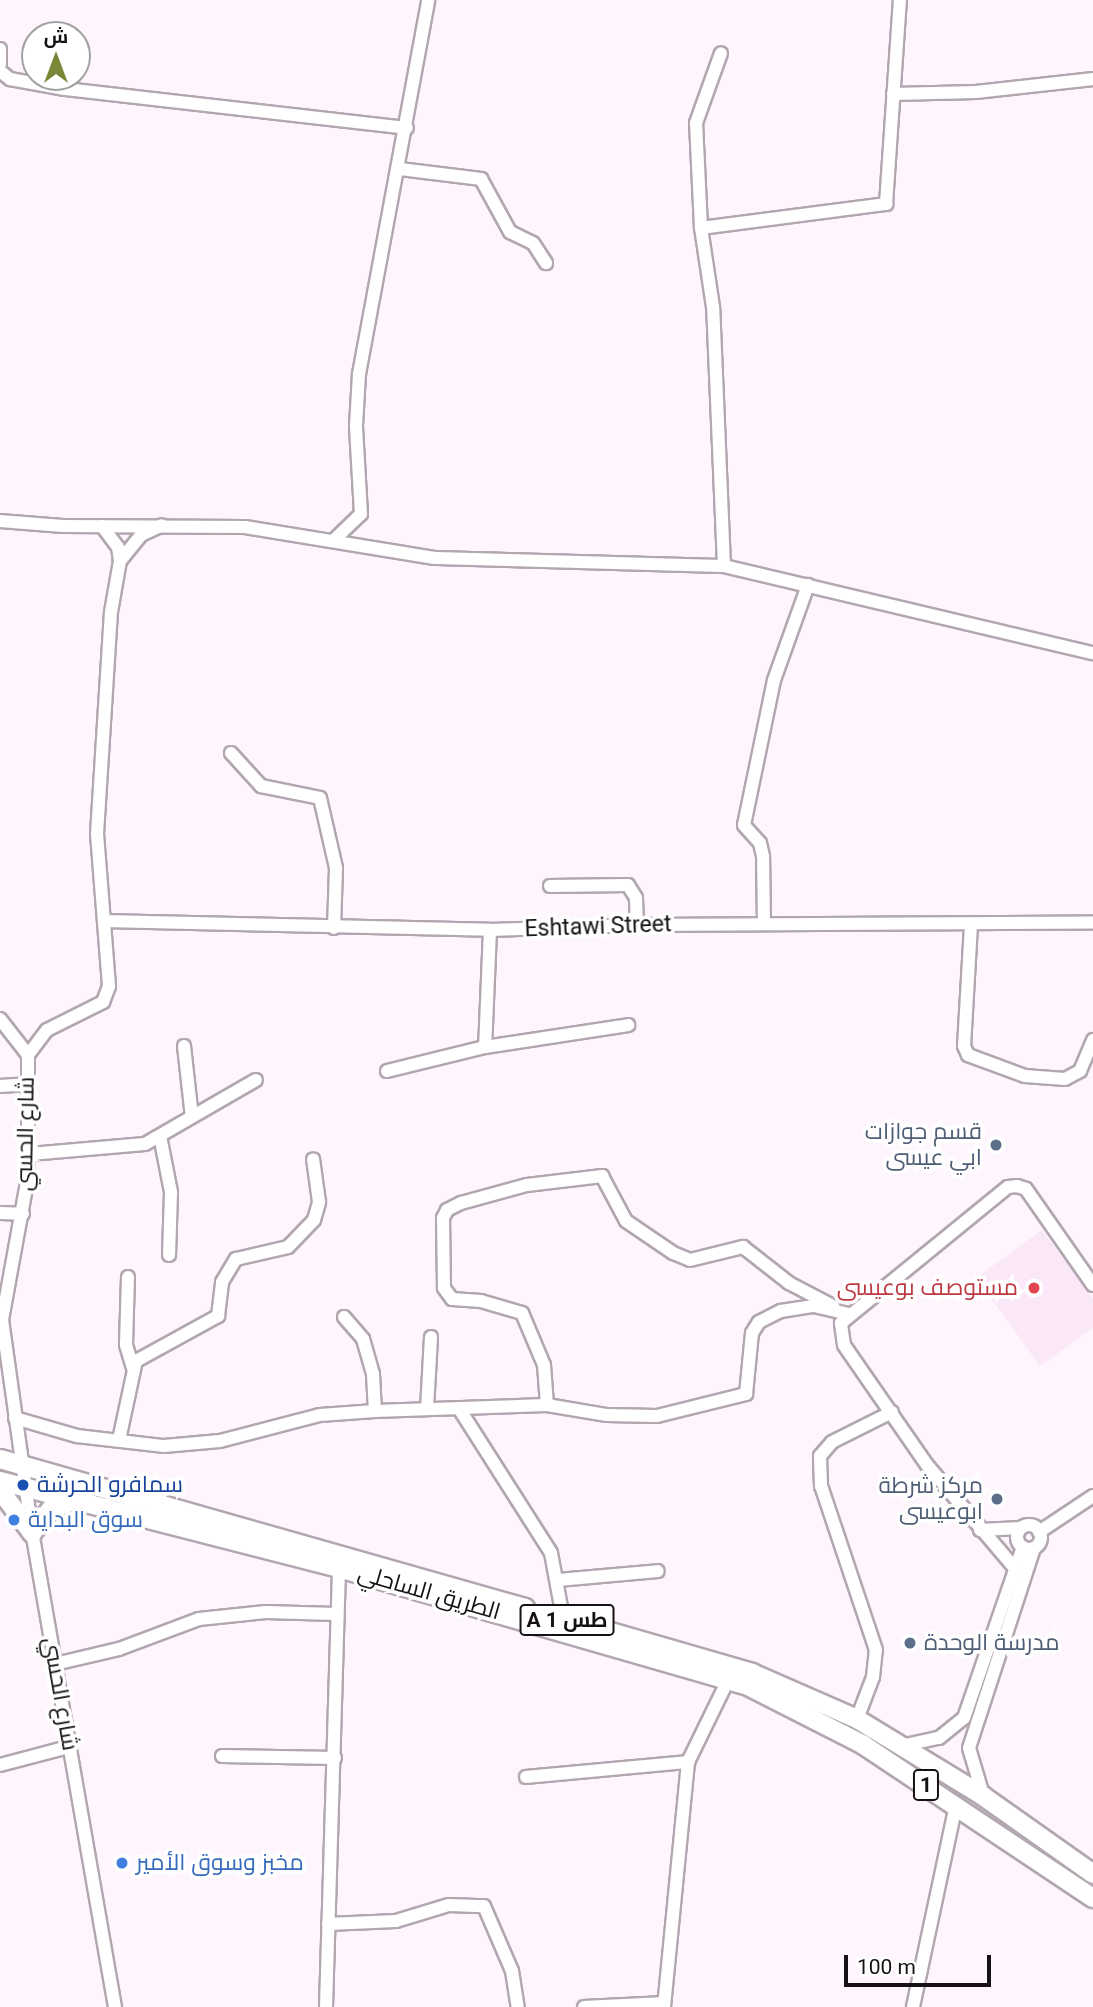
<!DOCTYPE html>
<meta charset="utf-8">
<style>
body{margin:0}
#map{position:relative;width:1093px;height:2007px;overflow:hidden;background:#fef5fd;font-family:Roboto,Cairo,sans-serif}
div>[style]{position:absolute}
.built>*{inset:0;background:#fae8f8}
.roads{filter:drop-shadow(2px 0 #b2a7b1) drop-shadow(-2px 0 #b2a7b1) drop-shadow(0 2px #b2a7b1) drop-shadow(0 -2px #b2a7b1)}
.minor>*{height:12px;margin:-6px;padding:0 6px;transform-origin:6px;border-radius:6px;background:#fff}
.minor>.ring{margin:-6px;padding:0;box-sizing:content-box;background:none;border:12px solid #fff;border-radius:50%}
.highway>*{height:18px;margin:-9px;padding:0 9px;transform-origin:9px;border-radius:9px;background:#fff}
.dots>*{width:19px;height:19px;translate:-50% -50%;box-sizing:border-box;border:4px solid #fff;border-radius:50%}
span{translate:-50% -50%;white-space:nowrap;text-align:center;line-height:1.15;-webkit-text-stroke:7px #fff;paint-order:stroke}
.shield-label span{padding:2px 5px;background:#fff;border:2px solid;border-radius:5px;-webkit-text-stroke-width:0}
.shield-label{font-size:21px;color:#151115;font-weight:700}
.street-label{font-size:23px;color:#151115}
.service-label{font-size:23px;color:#4e5e75}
.right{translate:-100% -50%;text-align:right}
.left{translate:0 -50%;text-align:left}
.health-label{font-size:23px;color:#be3a42}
.transit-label{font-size:23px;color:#164399}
.shop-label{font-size:23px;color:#366cbe}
.north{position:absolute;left:21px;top:21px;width:70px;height:70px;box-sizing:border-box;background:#fff;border:2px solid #a1a0a1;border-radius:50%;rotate:0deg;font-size:19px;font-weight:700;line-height:28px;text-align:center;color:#151115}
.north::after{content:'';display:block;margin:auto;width:24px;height:32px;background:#788837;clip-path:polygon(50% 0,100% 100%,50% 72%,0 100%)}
.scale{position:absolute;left:844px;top:1955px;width:147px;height:32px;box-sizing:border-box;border:4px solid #151115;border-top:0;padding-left:9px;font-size:21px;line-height:24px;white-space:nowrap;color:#151115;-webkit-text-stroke:5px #fff;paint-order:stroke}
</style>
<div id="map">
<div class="built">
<div style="clip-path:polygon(1042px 1230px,1093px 1299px,1093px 1328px,1040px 1366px,976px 1278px)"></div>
</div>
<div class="roads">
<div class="minor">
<div style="left:0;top:49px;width:15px;rotate:90deg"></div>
<div style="left:0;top:71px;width:13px;rotate:39deg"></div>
<div style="left:10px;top:79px;width:56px;rotate:10.3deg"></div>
<div style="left:65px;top:89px;width:344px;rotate:6.5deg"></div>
<div style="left:893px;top:94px;width:83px;rotate:-1.4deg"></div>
<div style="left:976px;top:92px;width:118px;rotate:-6.3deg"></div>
<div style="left:400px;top:169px;width:82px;rotate:7deg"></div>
<div style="left:481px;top:179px;width:60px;rotate:61.3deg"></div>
<div style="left:510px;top:232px;width:25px;rotate:26deg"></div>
<div style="left:533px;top:243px;width:24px;rotate:57deg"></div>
<div style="left:701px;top:228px;width:105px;rotate:-92.7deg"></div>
<div style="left:696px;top:123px;width:74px;rotate:-70.3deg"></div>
<div style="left:0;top:521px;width:63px;rotate:4.5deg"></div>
<div style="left:63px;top:526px;width:182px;rotate:0.3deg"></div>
<div style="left:245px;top:527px;width:192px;rotate:9.3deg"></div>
<div style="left:434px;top:558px;width:290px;rotate:1.6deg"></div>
<div style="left:724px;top:566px;width:379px;rotate:13.3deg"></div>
<div style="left:102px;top:526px;width:26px;rotate:53deg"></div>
<div style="left:118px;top:547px;width:14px;rotate:82deg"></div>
<div style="left:335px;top:539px;width:36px;rotate:-44deg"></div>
<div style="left:361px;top:514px;width:88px;rotate:-93.3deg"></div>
<div style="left:356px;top:426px;width:52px;rotate:-86.7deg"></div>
<div style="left:359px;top:374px;width:380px;rotate:-79.5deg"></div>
<div style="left:724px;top:566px;width:259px;rotate:-92.4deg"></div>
<div style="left:713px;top:307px;width:80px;rotate:-98.6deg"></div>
<div style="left:701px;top:228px;width:187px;rotate:-7.4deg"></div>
<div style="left:886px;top:204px;width:204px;rotate:-86.1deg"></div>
<div style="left:231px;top:753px;width:45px;rotate:47.7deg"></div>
<div style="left:261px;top:786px;width:60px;rotate:11.5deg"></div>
<div style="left:320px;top:798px;width:72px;rotate:77.1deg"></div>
<div style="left:336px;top:868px;width:60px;rotate:91.9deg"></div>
<div style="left:550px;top:886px;width:78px;rotate:-0.7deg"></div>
<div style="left:628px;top:885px;width:15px;rotate:58deg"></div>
<div style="left:636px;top:898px;width:27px;rotate:88deg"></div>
<div style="left:104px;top:921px;width:386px;rotate:1.3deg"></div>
<div style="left:490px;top:930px;width:147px;rotate:-1.9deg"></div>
<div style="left:637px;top:925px;width:456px;rotate:-0.3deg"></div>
<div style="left:764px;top:924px;width:68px;rotate:-90.8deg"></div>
<div style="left:763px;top:856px;width:13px;rotate:-103deg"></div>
<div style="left:760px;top:843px;width:24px;rotate:-132deg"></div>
<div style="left:744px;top:825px;width:148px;rotate:-78.3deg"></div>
<div style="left:774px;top:680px;width:101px;rotate:-70.3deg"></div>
<div style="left:971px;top:925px;width:121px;rotate:93.3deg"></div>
<div style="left:964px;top:1046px;width:10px;rotate:66deg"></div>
<div style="left:968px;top:1055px;width:61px;rotate:20.2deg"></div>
<div style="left:1025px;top:1076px;width:40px;rotate:4.3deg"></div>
<div style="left:1065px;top:1079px;width:17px;rotate:-28deg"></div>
<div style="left:1080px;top:1071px;width:34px;rotate:-67deg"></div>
<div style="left:490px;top:930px;width:117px;rotate:92.4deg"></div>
<div style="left:485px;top:1047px;width:145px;rotate:-8.7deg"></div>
<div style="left:0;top:1019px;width:46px;rotate:52.1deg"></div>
<div style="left:184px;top:1046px;width:71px;rotate:83.6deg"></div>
<div style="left:387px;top:1071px;width:101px;rotate:-13.8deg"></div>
<div style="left:0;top:1086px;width:26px;rotate:-4deg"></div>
<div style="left:160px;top:1136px;width:57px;rotate:78.9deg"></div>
<div style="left:171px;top:1192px;width:63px;rotate:91.8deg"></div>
<div style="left:30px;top:1154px;width:115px;rotate:-5deg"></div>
<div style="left:145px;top:1144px;width:128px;rotate:-30deg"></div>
<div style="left:0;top:1213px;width:23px;rotate:2deg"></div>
<div style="left:128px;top:1277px;width:68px;rotate:91.7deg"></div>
<div style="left:126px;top:1345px;width:24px;rotate:73deg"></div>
<div style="left:344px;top:1317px;width:29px;rotate:49deg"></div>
<div style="left:363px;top:1339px;width:36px;rotate:74deg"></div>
<div style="left:373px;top:1374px;width:37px;rotate:87deg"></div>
<div style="left:547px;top:1405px;width:40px;rotate:-94.3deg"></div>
<div style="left:544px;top:1365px;width:56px;rotate:-112.9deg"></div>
<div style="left:522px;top:1313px;width:43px;rotate:-163.7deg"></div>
<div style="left:481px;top:1301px;width:29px;rotate:-176deg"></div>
<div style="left:452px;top:1299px;width:14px;rotate:-126deg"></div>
<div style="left:444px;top:1288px;width:70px;rotate:-90.8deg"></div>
<div style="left:443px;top:1218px;width:9px;rotate:-63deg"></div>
<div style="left:447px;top:1210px;width:16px;rotate:-27deg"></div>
<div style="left:461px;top:1203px;width:68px;rotate:-15.3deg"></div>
<div style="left:527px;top:1185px;width:76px;rotate:-6.8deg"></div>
<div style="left:602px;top:1176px;width:51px;rotate:61.9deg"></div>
<div style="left:626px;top:1221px;width:57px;rotate:34.2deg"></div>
<div style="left:673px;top:1253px;width:18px;rotate:22deg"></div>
<div style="left:690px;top:1260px;width:55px;rotate:-13.8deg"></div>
<div style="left:743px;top:1247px;width:58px;rotate:38deg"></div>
<div style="left:789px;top:1283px;width:50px;rotate:27.6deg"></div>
<div style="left:427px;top:1409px;width:72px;rotate:-86.8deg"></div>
<div style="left:460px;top:1410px;width:169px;rotate:57.5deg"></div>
<div style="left:551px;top:1553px;width:66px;rotate:79.5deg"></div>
<div style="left:15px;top:1418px;width:65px;rotate:16.2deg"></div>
<div style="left:77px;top:1436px;width:88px;rotate:6.6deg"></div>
<div style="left:164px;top:1446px;width:56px;rotate:-5.1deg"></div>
<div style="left:220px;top:1441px;width:103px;rotate:-14.6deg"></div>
<div style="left:320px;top:1415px;width:55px;rotate:-4.2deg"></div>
<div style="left:375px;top:1411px;width:172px;rotate:-2deg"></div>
<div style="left:547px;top:1405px;width:61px;rotate:9.5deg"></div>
<div style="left:607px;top:1415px;width:50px;rotate:1.1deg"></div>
<div style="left:657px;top:1416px;width:92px;rotate:-13.9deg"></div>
<div style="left:746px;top:1394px;width:61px;rotate:-84.4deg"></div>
<div style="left:752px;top:1333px;width:13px;rotate:-58deg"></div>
<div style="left:759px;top:1322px;width:25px;rotate:-27deg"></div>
<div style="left:781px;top:1311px;width:33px;rotate:-9deg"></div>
<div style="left:814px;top:1306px;width:36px;rotate:13deg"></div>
<div style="left:119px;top:1440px;width:81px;rotate:-77.9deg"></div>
<div style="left:136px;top:1361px;width:94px;rotate:-28.8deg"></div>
<div style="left:218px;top:1316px;width:34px;rotate:-83deg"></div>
<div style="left:222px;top:1282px;width:27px;rotate:-59deg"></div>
<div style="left:236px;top:1259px;width:53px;rotate:-13deg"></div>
<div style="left:288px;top:1247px;width:37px;rotate:-46deg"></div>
<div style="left:314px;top:1220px;width:19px;rotate:-74deg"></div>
<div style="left:319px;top:1202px;width:43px;rotate:-97.9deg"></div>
<div class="ring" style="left:1017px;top:1525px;width:12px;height:12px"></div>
<div style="left:980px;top:1530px;width:41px;rotate:-2.8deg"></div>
<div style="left:1039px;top:1532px;width:65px;rotate:-33.7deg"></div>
<div style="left:1013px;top:1566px;width:133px;rotate:-130.4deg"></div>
<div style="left:927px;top:1465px;width:146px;rotate:-124.7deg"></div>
<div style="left:844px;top:1345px;width:22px;rotate:-98deg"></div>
<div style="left:841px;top:1323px;width:215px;rotate:-39.2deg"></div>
<div style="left:1008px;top:1187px;width:9px;rotate:-6deg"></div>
<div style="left:1017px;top:1186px;width:9px;rotate:18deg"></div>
<div style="left:1026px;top:1189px;width:117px;rotate:55.1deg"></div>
<div style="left:558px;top:1580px;width:100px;rotate:-5.1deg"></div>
<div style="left:55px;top:1664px;width:66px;rotate:-13.2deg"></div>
<div style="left:119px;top:1649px;width:85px;rotate:-20.6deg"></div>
<div style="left:199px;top:1619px;width:67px;rotate:-6deg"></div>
<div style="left:266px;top:1612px;width:70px;rotate:1.6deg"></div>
<div style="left:857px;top:1719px;width:45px;rotate:-69.1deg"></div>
<div style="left:873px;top:1677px;width:27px;rotate:-84deg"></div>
<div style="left:876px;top:1650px;width:173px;rotate:-108.5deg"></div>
<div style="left:821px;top:1486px;width:30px;rotate:-92deg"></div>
<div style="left:820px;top:1456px;width:18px;rotate:-49deg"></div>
<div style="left:832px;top:1442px;width:67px;rotate:-26.6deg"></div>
<div style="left:905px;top:1745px;width:35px;rotate:-12deg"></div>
<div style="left:939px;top:1738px;width:32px;rotate:-39deg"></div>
<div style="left:964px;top:1718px;width:181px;rotate:-71deg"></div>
<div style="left:222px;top:1756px;width:113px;rotate:1deg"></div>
<div style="left:0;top:1765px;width:70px;rotate:-14.8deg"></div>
<div style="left:526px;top:1777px;width:163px;rotate:-5.3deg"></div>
<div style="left:983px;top:1795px;width:49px;rotate:-106.6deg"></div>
<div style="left:969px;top:1748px;width:210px;rotate:-72deg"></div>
<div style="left:328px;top:1924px;width:68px;rotate:-2.5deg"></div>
<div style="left:396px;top:1921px;width:55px;rotate:-16.8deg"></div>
<div style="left:449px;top:1905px;width:35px;rotate:2deg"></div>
<div style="left:484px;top:1906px;width:71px;rotate:66.7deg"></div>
<div style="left:512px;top:1971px;width:36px;rotate:81deg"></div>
<div style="left:115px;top:2007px;width:481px;rotate:-99.9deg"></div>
<div style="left:32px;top:1533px;width:215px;rotate:-98deg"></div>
<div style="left:2px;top:1320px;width:145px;rotate:-79.7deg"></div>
<div style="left:28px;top:1177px;width:122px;rotate:-90deg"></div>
<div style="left:28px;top:1055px;width:31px;rotate:-53deg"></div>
<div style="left:47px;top:1030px;width:63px;rotate:-26.6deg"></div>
<div style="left:103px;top:1002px;width:17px;rotate:-69deg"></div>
<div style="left:109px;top:986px;width:152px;rotate:-94.5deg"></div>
<div style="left:97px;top:834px;width:222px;rotate:-86.4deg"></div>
<div style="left:111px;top:612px;width:52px;rotate:-80deg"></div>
<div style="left:120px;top:561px;width:33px;rotate:-51deg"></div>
<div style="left:141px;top:535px;width:23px;rotate:-25deg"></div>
<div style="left:326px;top:2007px;width:439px;rotate:-88.3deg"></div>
<div style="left:584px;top:2007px;width:80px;rotate:-2.9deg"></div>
<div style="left:664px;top:2007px;width:246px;rotate:-84.4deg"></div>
<div style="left:688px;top:1762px;width:91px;rotate:-64deg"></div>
<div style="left:913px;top:2007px;width:208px;rotate:-78deg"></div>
</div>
<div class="highway">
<div style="left:0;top:1459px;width:546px;rotate:15.84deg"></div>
<div style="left:0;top:1481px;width:350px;rotate:14.4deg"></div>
<div style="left:339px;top:1568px;width:428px;rotate:16.1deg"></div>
<div style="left:750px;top:1687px;width:126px;rotate:27deg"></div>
<div style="left:862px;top:1744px;width:278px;rotate:33.7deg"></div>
<div style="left:0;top:1490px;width:54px;rotate:53.3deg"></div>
<div style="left:32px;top:1533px;width:31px;rotate:-52deg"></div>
<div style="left:51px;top:1509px;width:21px;rotate:-19deg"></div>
<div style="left:562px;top:1618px;width:198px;rotate:16.1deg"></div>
<div style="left:752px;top:1673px;width:115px;rotate:23.7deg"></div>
<div style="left:857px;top:1719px;width:148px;rotate:31.4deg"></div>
<div style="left:983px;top:1796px;width:135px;rotate:35.3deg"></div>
</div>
</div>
<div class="dots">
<div style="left:996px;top:1145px;background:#5c6f8a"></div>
<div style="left:1034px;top:1288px;background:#e0444e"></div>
<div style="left:23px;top:1485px;background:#1a4fb4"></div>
<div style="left:997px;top:1499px;background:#5c6f8a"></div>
<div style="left:14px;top:1520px;background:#3f7fe0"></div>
<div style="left:910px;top:1643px;background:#5c6f8a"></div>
<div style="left:122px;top:1863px;background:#3f7fe0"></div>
</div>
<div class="shield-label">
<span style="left:567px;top:1620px">A 1 طس</span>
<span style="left:926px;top:1785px">1</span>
</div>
<div class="street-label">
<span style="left:598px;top:927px;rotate:-2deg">Eshtawi Street</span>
<span style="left:26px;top:1134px;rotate:-89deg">شارع الحسي</span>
<span style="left:429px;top:1593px;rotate:16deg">الطريق الساحلي</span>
<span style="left:60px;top:1694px;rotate:80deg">شارع الحسي</span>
</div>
<div class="service-label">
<span class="right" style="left:982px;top:1145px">قسم جوازات<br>ابي عيسى</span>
<span class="right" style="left:983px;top:1499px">مركز شرطة<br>ابوعيسى</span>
<span class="left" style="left:924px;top:1643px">مدرسة الوحدة</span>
</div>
<div class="health-label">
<span class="right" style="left:1018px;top:1288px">مستوصف بوعيسى</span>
</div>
<div class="transit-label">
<span class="left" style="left:37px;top:1485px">سمافرو الحرشة</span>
</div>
<div class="shop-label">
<span class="left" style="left:28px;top:1520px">سوق البداية</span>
<span class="left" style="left:136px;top:1863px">مخبز وسوق الأمير</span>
</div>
<div class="north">ش</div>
<div class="scale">100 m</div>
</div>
